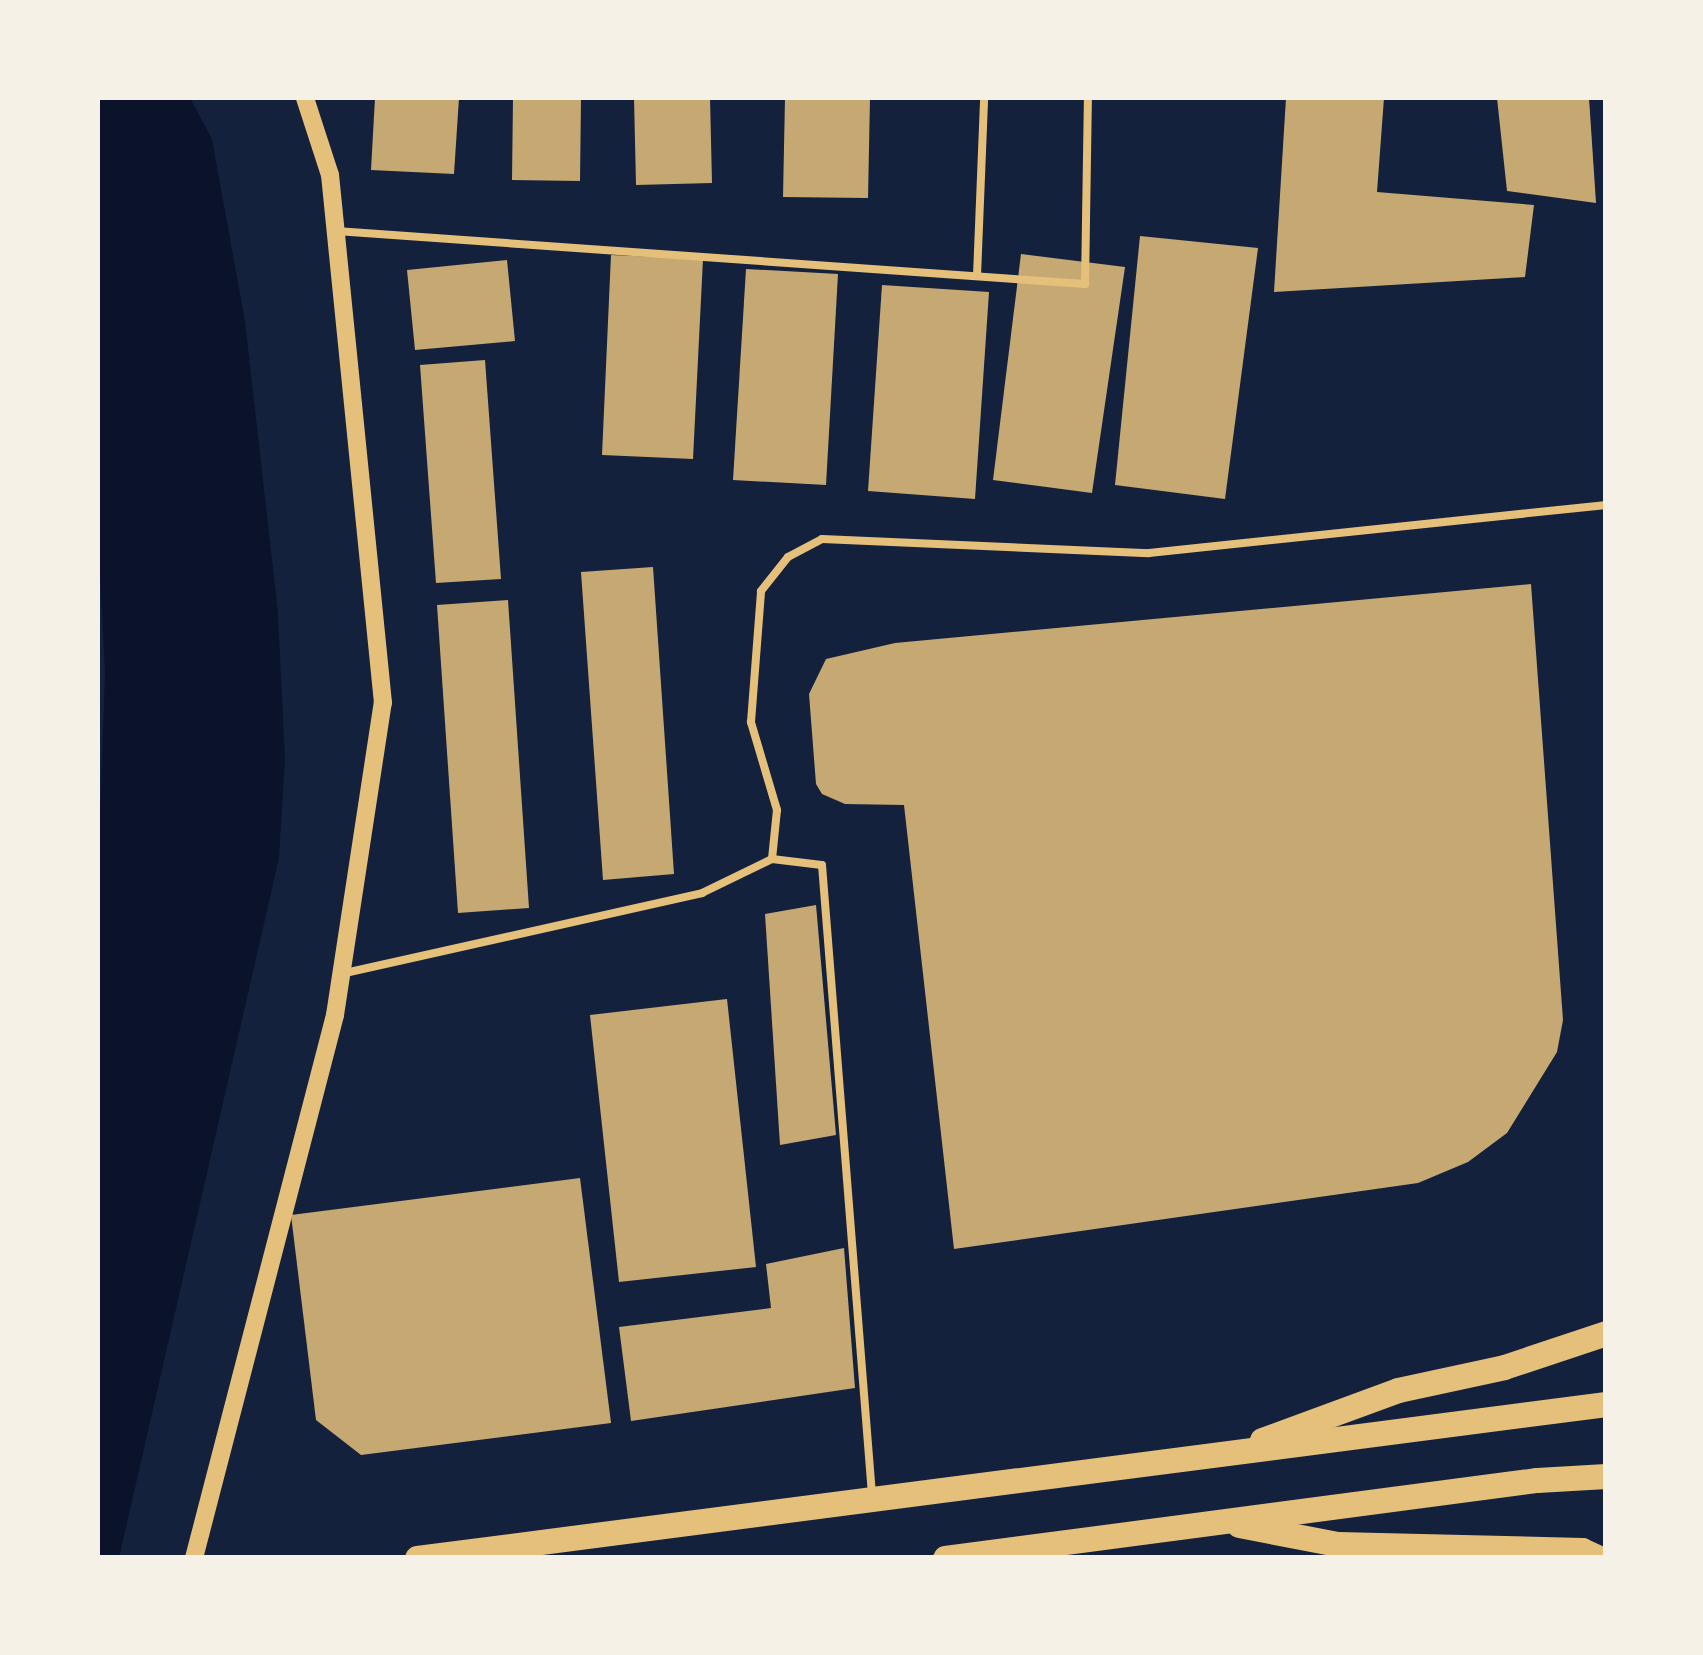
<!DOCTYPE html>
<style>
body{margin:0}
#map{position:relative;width:1703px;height:1655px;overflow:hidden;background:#14213d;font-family:Helvetica,sans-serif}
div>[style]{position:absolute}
.water>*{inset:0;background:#0b132b}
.building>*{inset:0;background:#c6a872}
.service>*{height:8px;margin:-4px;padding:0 4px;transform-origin:4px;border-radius:4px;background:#e5c07b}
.tertiary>*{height:18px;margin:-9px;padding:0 9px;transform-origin:9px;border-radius:9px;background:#e5c07b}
.primary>*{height:25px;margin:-12.5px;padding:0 12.5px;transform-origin:12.5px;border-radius:12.5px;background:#e5c07b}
span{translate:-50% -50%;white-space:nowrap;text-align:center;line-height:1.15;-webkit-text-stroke:10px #f6f1e7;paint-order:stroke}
.frame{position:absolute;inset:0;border:100px solid #f6f1e7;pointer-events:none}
</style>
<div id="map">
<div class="water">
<div style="clip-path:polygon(98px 98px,190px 98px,212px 139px,245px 321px,278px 612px,285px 760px,279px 858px,119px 1558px,98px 1557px,98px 867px,105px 672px,98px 537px)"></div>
</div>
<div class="building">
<div style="clip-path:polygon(375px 98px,459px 98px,454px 174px,371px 170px)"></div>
<div style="clip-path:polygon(513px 98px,581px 98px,580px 181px,512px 180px)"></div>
<div style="clip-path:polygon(634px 98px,710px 98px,712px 183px,636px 185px)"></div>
<div style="clip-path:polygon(785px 98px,870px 98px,868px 198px,783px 197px)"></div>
<div style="clip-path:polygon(1286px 98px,1384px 98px,1377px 192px,1534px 205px,1525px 277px,1274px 292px)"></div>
<div style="clip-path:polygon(1497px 98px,1589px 98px,1596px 203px,1507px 191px)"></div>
<div style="clip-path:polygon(1140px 236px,1258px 248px,1225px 499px,1115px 485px)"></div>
<div style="clip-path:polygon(1021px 254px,1125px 267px,1092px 493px,993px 480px)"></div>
<div style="clip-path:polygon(611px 255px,703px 259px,693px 459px,602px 455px)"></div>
<div style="clip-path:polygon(507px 260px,515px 341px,415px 350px,407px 270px)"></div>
<div style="clip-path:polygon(746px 269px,838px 274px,826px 485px,733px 480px)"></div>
<div style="clip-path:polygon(882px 285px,989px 292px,975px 499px,868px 491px)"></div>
<div style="clip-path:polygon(485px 360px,501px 579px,436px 583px,420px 365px)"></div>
<div style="clip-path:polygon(653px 567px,674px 874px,603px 880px,581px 572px)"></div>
<div style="clip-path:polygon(1531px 584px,1563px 1020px,1557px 1052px,1507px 1133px,1468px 1162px,1418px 1183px,954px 1249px,904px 805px,845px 804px,822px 794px,816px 784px,809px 694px,826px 659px,895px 643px)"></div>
<div style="clip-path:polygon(508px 600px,529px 908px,458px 913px,437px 605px)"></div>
<div style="clip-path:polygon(816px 905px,836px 1135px,780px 1145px,765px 914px)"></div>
<div style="clip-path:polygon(727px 999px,756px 1267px,619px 1282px,590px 1015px)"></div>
<div style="clip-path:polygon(580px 1178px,611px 1423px,361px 1455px,316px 1420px,291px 1215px)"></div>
<div style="clip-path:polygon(844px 1248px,855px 1388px,631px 1421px,619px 1327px,771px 1308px,766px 1264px)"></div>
</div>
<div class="service">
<div style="left:336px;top:231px;width:751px;rotate:4.05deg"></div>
<div style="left:1085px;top:284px;width:186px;rotate:-89.1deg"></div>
<div style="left:977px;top:276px;width:178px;rotate:-87.7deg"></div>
<div style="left:772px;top:859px;width:50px;rotate:6.8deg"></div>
<div style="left:822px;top:865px;width:631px;rotate:85.46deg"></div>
<div style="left:345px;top:973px;width:366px;rotate:-12.6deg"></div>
<div style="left:702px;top:893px;width:78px;rotate:-25.9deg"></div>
<div style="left:772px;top:859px;width:49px;rotate:-84.2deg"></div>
<div style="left:777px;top:810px;width:92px;rotate:-106.5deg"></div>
<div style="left:751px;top:722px;width:131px;rotate:-85.6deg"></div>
<div style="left:761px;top:591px;width:43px;rotate:-51.5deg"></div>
<div style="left:788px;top:557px;width:38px;rotate:-28deg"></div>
<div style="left:822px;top:539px;width:327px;rotate:2.5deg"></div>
<div style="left:1149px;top:553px;width:460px;rotate:-6deg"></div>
</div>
<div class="tertiary">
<div style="left:194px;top:1558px;width:561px;rotate:-75.44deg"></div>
<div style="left:335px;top:1015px;width:316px;rotate:-81.3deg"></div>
<div style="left:383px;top:703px;width:531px;rotate:-95.73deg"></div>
<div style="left:330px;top:175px;width:81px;rotate:-108deg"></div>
</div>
<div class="primary">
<div style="left:1262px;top:1440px;width:145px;rotate:-20.2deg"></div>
<div style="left:1398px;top:1390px;width:108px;rotate:-12.2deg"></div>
<div style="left:1504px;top:1367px;width:108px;rotate:-18.4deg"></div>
<div style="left:1239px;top:1525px;width:100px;rotate:11deg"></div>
<div style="left:1337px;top:1544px;width:245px;rotate:1.4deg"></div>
<div style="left:1582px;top:1550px;width:19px;rotate:25deg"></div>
<div style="left:417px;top:1558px;width:1199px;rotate:-7.38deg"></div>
<div style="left:945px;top:1558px;width:597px;rotate:-7.51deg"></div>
<div style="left:1537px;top:1480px;width:69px;rotate:-3.3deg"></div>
</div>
<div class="frame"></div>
</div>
